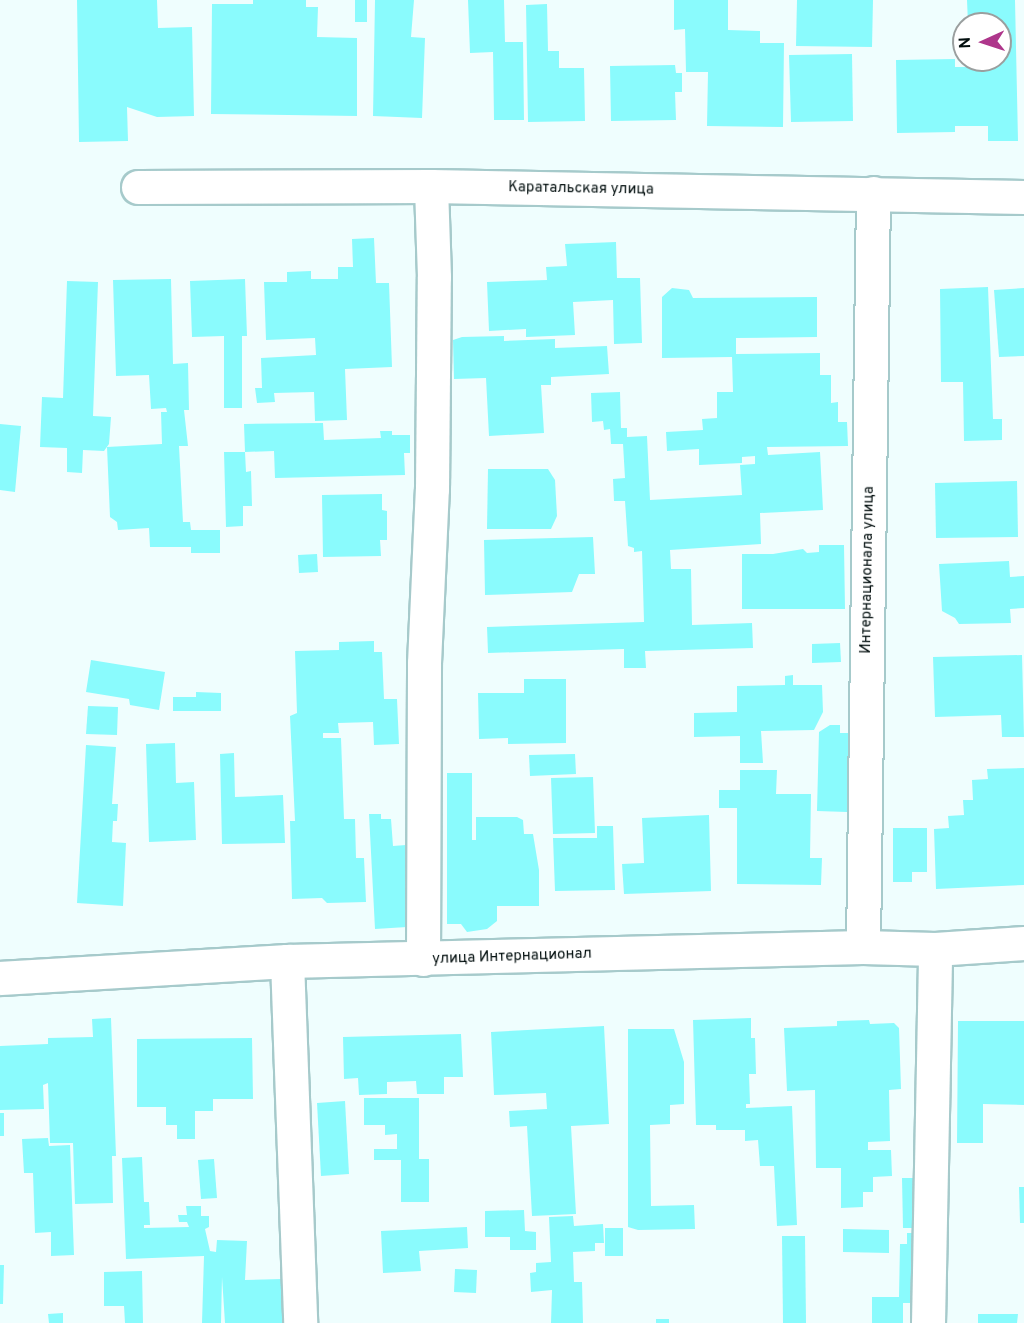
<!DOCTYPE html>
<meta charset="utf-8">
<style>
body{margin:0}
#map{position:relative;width:1024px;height:1323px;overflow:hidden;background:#effefe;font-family:Overpass,sans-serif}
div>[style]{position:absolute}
.building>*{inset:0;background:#8afbfd}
.roads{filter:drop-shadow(2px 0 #a6cacb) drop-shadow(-2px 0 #a6cacb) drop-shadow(0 2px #a6cacb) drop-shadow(0 -2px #a6cacb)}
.street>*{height:33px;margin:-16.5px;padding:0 16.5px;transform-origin:16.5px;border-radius:16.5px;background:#fff}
span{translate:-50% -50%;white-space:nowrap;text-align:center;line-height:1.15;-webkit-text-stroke:5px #fff;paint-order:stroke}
.street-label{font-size:15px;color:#030f0f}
.north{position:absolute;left:952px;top:12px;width:60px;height:60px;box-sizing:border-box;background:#fff;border:2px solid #9a9f9f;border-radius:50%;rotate:267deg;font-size:16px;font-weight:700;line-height:24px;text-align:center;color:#030f0f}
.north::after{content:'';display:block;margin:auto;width:21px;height:27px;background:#ae368b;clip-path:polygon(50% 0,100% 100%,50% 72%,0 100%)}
</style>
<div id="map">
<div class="building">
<div style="clip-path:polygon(77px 0,157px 0,158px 28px,192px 27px,194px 116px,157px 117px,127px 107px,128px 141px,79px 142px)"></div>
<div style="clip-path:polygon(253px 0,306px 0,306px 7px,318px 7px,317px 37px,357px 38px,357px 116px,211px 114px,212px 4px,253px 4px)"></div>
<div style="clip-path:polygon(355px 0,367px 0,367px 22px,355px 22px)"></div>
<div style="clip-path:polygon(375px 0,414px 0,411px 37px,425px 38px,422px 118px,373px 116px)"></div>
<div style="clip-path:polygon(468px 0,504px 0,505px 42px,523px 42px,524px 120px,494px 120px,493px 52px,470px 53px)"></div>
<div style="clip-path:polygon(674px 0,728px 0,728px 30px,760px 31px,760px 43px,784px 43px,783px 127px,707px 126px,708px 72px,686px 72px,685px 29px,674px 30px)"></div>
<div style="clip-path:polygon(797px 0,873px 0,872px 47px,796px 46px)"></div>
<div style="clip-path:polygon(967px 0,1015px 0,1018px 141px,988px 141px,988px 126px,955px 126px,955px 132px,897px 133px,896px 60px,955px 59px,955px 67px,969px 67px,968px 60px,1000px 60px,1000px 24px,968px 24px)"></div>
<div style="clip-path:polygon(547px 4px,548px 51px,559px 51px,559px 68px,584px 68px,585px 121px,528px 122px,526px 5px)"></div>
<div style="clip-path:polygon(852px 54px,853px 121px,791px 122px,789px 55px)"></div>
<div style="clip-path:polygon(675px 65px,676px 73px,682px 73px,682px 92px,675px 92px,676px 120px,611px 121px,610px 66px)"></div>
<div style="clip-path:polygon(374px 238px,376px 283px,389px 283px,392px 367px,345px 369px,347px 420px,315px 421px,314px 392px,274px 393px,275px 402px,257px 403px,255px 388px,262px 388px,261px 358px,316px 355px,315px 338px,266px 340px,264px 282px,287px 282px,287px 272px,311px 271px,311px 279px,338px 279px,338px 267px,353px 267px,352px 239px)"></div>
<div style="clip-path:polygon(616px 242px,617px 278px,640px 278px,642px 343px,614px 344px,613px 300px,573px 302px,575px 335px,526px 337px,526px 329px,489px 331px,487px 282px,547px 280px,546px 267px,567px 266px,565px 244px)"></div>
<div style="clip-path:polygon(171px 279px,173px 364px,188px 363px,189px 410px,184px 410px,188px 446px,179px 446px,183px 522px,190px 522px,191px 530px,220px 530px,220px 553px,191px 553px,191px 547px,150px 547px,149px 528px,118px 530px,117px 522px,110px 517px,107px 447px,162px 444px,161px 412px,167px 412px,166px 408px,151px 409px,149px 375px,116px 376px,113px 280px)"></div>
<div style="clip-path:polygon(245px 279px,247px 336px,242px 336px,242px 408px,224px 408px,224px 336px,192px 337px,190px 281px)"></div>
<div style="clip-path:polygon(67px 281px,98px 282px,93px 416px,111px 417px,109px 444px,104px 451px,83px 450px,82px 473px,67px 472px,67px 448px,40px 447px,42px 397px,63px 398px)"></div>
<div style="clip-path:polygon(988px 287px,993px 419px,1002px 419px,1002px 440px,964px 441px,963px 382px,941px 382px,940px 289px)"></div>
<div style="clip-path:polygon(672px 288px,689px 290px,693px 298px,817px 297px,817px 337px,736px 338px,736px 354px,820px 353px,820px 375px,831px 375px,831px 403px,838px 402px,838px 422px,847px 422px,848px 446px,767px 447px,768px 455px,820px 452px,823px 510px,760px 513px,761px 544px,670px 550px,671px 569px,691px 569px,692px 625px,752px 623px,753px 648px,645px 651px,646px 668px,624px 668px,624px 649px,488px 653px,487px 627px,644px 622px,642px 551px,634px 552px,634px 548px,628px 546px,625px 501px,614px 501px,613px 479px,625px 478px,623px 444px,611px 444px,610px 429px,604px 430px,603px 421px,592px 422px,591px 393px,620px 392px,621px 428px,627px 428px,627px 437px,647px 436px,650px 500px,742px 495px,740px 465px,755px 464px,755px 456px,742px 457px,742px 463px,699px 465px,699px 449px,667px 451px,666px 432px,703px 430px,702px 419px,717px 418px,717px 392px,733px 392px,732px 357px,662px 358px,662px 297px)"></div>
<div style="clip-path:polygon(1024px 288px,1024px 356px,999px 357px,994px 290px)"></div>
<div style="clip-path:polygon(504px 336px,504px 341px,555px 339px,555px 348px,607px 346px,609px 374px,551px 377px,551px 385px,541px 385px,544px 433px,489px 436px,486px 378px,454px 379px,453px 340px,462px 337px)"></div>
<div style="clip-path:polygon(323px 423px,324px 440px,381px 438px,380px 431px,392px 431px,392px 435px,410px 435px,410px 453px,404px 453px,405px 475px,275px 478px,274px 451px,245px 452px,244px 424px)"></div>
<div style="clip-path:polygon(0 424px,21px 426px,15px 492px,0 490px)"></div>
<div style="clip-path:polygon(224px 452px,245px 452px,246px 472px,251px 471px,252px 506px,243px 506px,243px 526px,226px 527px)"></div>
<div style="clip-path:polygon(488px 469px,548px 469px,555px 480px,557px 516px,551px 529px,487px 529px)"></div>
<div style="clip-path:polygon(1017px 481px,1018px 537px,936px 538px,935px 483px)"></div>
<div style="clip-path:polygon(382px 494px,382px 510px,387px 511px,387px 540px,380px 540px,381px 556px,323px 557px,322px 495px)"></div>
<div style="clip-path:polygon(593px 537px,595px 574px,579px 574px,572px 592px,485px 595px,484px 540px)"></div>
<div style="clip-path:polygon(819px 545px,844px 545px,845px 609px,742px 609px,742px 554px,773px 554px,803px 549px,807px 553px,819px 552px)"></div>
<div style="clip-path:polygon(317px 554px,318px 572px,299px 573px,298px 555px)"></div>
<div style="clip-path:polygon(1009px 561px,1010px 577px,1024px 576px,1024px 608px,1010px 609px,1011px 623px,959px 624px,955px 618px,942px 611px,939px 564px)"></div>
<div style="clip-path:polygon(374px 641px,374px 652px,382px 652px,384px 699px,397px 699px,399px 744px,374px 745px,373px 722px,338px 723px,339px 733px,323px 733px,323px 738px,341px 738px,344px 819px,355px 819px,356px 858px,364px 858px,366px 902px,327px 903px,322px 898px,292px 899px,290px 821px,295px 821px,290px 716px,297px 713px,295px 651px,339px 650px,339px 642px)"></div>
<div style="clip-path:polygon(840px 643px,841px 662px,812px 663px,812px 644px)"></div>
<div style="clip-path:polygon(1022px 655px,1024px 737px,1002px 737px,1001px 715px,935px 717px,933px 657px)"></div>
<div style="clip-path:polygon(91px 660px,165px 672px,159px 710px,130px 705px,129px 699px,86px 692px)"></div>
<div style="clip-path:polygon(793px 675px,793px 685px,822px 685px,823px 712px,814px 730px,761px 731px,763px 763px,740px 763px,740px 736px,694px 737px,694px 713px,737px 712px,737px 686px,785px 685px,785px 676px)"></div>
<div style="clip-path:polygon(524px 679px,566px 679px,566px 743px,508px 744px,508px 738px,479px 739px,478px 693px,524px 693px)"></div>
<div style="clip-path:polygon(196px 692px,221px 693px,221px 711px,173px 711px,173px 697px,196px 697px)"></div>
<div style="clip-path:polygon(88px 706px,118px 707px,117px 735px,86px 734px)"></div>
<div style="clip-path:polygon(830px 725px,840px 725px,840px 733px,849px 733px,847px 812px,817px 811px,819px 732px)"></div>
<div style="clip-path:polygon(175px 743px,176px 783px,194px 782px,196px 840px,149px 842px,146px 744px)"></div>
<div style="clip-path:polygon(86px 745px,116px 747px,112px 804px,118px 804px,117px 821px,113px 821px,112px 842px,126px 843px,123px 906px,77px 903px)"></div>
<div style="clip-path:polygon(234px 753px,235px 797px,283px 795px,285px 843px,222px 844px,220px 754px)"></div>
<div style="clip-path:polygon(575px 754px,576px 774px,530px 776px,529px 755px)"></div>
<div style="clip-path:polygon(1024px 768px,1024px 885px,936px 889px,934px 829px,949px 828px,948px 816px,964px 815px,963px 800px,973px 800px,972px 780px,988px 779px,987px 769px)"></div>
<div style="clip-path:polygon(740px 770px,777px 770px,776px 794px,811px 794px,810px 858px,822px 858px,821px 885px,737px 884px,737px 808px,719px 808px,719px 790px,740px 790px)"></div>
<div style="clip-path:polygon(447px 773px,472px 773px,472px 840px,476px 840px,476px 817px,517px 817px,523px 820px,524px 834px,533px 834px,539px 870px,539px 906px,497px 906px,497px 921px,487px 929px,467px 932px,461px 924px,447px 924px)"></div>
<div style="clip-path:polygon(593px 777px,595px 833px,553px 834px,551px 778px)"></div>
<div style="clip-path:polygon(369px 814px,381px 814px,381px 819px,391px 819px,393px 846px,406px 845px,407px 927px,375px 929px)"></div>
<div style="clip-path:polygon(709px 815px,711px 891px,624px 894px,622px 864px,644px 863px,642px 818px)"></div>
<div style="clip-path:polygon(597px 826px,613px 826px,615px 890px,555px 891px,553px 838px,597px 838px)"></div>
<div style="clip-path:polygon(893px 828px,927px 828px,927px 872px,912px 872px,912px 882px,893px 882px)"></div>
<div style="clip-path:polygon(111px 1018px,116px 1156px,112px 1156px,113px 1203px,75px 1204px,73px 1143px,50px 1143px,48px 1083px,43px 1085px,44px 1109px,0 1110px,0 1046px,48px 1044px,48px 1038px,93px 1037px,92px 1019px)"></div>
<div style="clip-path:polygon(751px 1018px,751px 1038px,755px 1038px,756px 1074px,749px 1074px,750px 1104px,746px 1104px,746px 1108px,792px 1106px,797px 1225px,777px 1226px,774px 1166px,760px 1166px,758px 1140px,745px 1141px,745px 1130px,716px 1130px,716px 1125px,696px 1125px,693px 1020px)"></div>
<div style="clip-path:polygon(869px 1020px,870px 1024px,894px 1023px,899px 1028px,901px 1089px,889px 1090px,890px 1141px,868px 1142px,868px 1150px,891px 1150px,892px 1176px,873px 1177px,873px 1192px,863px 1192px,863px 1207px,841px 1208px,841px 1168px,816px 1168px,815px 1090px,787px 1091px,784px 1028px,837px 1026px,837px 1021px)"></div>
<div style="clip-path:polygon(958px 1021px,1024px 1021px,1024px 1105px,983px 1104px,983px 1143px,957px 1143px)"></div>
<div style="clip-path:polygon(604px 1026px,609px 1124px,571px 1126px,576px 1214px,532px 1216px,527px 1126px,510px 1127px,509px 1111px,547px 1109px,546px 1093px,494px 1095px,491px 1032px)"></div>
<div style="clip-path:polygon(628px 1029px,674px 1029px,684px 1062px,684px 1104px,670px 1105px,670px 1124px,650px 1125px,651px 1206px,694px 1205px,695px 1229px,638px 1230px,628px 1227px)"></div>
<div style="clip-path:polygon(461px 1034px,463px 1077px,444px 1077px,444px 1094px,417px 1094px,416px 1081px,387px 1082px,387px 1094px,359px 1095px,358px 1078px,344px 1079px,343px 1037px)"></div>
<div style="clip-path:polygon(252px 1038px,253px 1099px,213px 1099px,213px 1111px,195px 1111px,195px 1139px,177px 1139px,177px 1125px,166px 1125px,166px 1107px,137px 1107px,137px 1039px)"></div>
<div style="clip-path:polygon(364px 1098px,419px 1098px,419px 1159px,429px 1159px,429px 1202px,401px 1202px,401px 1160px,374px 1160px,374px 1149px,397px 1149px,397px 1134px,385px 1135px,385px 1125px,364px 1125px)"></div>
<div style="clip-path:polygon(345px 1101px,349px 1174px,321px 1176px,317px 1103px)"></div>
<div style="clip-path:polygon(0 1113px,4px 1113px,4px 1136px,0 1136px)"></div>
<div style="clip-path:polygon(48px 1138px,49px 1146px,70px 1145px,74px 1255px,51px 1256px,51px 1232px,35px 1233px,33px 1173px,24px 1173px,22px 1139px)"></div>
<div style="clip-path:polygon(142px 1157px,144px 1202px,149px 1202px,150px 1225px,144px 1225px,144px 1228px,189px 1227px,187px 1222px,179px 1222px,178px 1215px,187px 1215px,186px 1206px,201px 1206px,201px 1216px,209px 1216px,209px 1227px,205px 1229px,210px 1251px,216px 1252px,217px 1240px,247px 1241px,245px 1280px,282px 1279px,283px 1323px,225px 1323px,222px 1277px,221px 1323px,202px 1323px,204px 1256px,126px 1259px,122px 1158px)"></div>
<div style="clip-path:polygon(214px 1159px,217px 1198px,201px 1199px,198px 1160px)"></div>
<div style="clip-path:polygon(902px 1178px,919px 1178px,920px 1228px,903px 1228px)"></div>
<div style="clip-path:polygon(1019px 1187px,1024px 1187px,1024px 1223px,1020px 1223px)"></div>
<div style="clip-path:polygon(524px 1210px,525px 1231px,536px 1232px,536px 1250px,510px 1250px,510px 1237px,485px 1237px,485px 1211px)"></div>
<div style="clip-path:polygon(573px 1216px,574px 1226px,603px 1224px,604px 1243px,595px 1243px,595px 1251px,573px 1252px,574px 1282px,582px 1282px,583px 1323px,551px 1323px,552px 1290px,531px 1292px,530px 1273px,536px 1272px,536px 1263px,551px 1262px,549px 1217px)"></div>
<div style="clip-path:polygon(467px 1227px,468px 1248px,419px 1251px,421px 1271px,383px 1273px,381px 1231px)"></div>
<div style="clip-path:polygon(605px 1228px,623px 1228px,623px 1256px,605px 1256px)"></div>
<div style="clip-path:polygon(843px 1229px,889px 1230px,889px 1253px,843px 1252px)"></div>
<div style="clip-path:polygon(907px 1233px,920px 1233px,918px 1303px,903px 1303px,903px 1323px,872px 1323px,872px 1297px,899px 1297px,900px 1244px,907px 1244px)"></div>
<div style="clip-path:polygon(782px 1236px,805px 1236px,806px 1323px,783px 1323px)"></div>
<div style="clip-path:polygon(0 1265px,4px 1265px,3px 1304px,0 1304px)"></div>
<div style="clip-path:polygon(455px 1269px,477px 1270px,476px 1293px,454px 1292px)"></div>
<div style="clip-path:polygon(142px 1271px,143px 1323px,125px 1323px,124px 1306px,104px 1306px,104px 1272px)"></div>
<div style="clip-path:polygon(63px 1313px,63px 1323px,49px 1323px,48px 1314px)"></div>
<div style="clip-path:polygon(978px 1314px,1018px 1314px,1017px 1323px,978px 1323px)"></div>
<div style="clip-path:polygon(656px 1319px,669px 1319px,669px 1323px,656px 1323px)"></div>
</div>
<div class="roads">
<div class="street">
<div style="left:138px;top:187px;width:293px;rotate:-0.2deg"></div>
<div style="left:431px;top:186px;width:593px;rotate:1.06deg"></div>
<div style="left:863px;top:947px;width:754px;rotate:-89.24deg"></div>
<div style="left:423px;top:959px;width:296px;rotate:-89.8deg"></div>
<div style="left:424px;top:663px;width:174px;rotate:-87.4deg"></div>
<div style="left:432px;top:489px;width:212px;rotate:-89.5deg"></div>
<div style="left:434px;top:277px;width:91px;rotate:-91.9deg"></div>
<div style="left:287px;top:961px;width:362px;rotate:87.9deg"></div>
<div style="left:0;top:978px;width:288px;rotate:-3.4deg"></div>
<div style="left:287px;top:961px;width:576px;rotate:-1.39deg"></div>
<div style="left:863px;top:947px;width:72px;rotate:1.6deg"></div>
<div style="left:935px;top:949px;width:89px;rotate:-3.9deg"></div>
<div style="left:928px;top:1323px;width:374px;rotate:-88.9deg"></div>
</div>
</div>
<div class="street-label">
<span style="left:581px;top:189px;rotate:1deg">Каратальская улица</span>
<span style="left:868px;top:570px;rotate:-89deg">Интернационала улица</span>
<span style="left:512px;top:957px;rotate:-2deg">улица Интернационал</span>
</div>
<div class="north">N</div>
</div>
